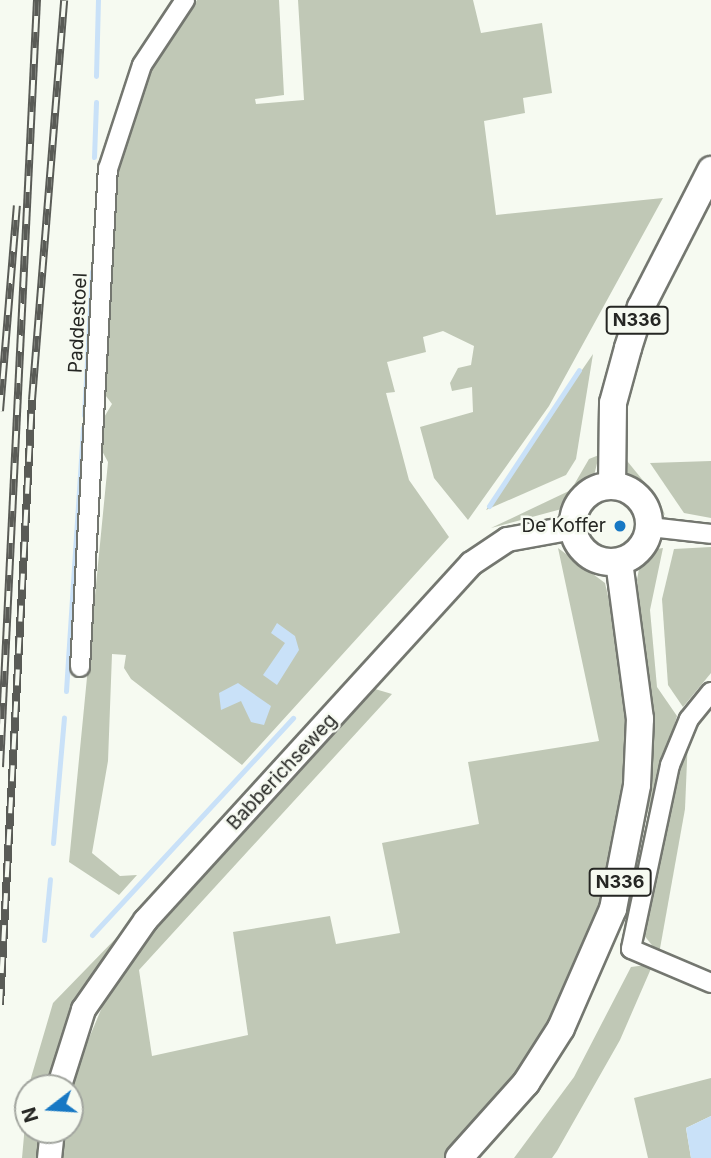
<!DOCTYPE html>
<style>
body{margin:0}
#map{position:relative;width:711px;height:1158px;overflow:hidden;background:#f6faf1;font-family:Inter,sans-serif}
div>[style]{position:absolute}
.green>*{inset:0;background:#c0c8b6}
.water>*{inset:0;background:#c9e1f8}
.stream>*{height:5px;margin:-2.5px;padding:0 2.5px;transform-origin:2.5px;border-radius:2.5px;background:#c9e1f8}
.roads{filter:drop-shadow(2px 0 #747770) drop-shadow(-2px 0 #747770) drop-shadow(0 2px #747770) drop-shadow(0 -2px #747770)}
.street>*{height:18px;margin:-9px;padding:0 9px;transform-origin:9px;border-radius:9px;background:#fff}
.secondary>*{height:23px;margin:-11.5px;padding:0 11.5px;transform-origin:11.5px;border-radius:11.5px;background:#fff}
.primary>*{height:26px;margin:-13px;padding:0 13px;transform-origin:13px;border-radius:13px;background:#fff}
.primary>.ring{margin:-13px;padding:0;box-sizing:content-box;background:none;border:26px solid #fff;border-radius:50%}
.rail>*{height:8px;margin-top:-4px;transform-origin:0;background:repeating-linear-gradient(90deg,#f6faf1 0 16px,#595b56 0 32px);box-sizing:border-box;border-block:2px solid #595b56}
.dots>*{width:19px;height:19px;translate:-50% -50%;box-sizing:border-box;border:4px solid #f6faf1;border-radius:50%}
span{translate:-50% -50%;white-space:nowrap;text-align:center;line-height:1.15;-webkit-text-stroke:5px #f6faf1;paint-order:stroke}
.shield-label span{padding:2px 5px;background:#f6faf1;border:2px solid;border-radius:5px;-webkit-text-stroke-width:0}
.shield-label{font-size:18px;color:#252623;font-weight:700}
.street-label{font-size:19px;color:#252623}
.poi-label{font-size:19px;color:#252623}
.right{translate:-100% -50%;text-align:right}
.north{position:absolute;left:14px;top:1074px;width:70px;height:70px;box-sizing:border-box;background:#f6faf1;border:2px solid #a2a59f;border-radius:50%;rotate:253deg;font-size:19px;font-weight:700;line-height:28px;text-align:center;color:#252623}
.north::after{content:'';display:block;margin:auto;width:24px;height:32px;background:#1778c4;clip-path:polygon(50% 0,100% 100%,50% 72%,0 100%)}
</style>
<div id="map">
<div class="green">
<div style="clip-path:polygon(197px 0,279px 0,284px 95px,255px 99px,256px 104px,304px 100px,298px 0,473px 0,481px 33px,542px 23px,552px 93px,523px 98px,525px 113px,484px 121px,496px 215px,663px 198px,549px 406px,468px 520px,434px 478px,420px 427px,473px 412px,472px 387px,452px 391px,450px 383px,458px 368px,471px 365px,474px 346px,443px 331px,423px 337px,426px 352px,387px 362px,395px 392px,386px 393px,409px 480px,449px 537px,242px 765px,131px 679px,124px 668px,126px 655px,112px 654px,108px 761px,92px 853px,120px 876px,137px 875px,119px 895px,69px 862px,108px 462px,101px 449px,103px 419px,112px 404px,103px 392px,109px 209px,120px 147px,146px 73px)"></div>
<div style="clip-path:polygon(593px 354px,576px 459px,566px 475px,486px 510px)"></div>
<div style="clip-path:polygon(599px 455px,593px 480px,569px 507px,491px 528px,571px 490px,589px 459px)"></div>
<div style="clip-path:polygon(623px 456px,659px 500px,665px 515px,630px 485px)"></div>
<div style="clip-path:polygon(711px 461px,711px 518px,684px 513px,650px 463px)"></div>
<div style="clip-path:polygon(711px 547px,711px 673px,683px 707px,668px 685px,662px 599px,674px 549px)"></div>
<div style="clip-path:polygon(558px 548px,605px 583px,625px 670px,625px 784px,605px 895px,568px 989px,528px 1060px,458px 1146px,446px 1158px,56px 1158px,59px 1130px,70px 1130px,68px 1088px,108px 993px,161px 920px,375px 689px,392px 694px,139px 970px,152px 1056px,248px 1035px,233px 932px,330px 916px,336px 944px,400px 933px,382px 843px,479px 824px,468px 762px,599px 741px)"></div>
<div style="clip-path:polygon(663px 548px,650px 610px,657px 687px,677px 716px,644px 825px,648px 692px,637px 580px,640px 563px,650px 550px)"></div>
<div style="clip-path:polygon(688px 737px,685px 809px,659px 954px,643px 934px)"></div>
<div style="clip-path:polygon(123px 931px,76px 1004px,48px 1088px,28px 1088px,53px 1003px)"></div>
<div style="clip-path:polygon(653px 964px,620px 1040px,557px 1151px,552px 1158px,514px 1158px,574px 1077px,631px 967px)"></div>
<div style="clip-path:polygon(711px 1078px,711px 1116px,686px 1128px,691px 1158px,648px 1158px,634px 1098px)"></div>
<div style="clip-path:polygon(28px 1091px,28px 1130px,41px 1130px,37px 1158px,22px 1158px)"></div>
</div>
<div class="water">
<div style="clip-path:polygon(277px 623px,295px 636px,299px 650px,277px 685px,263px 675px,285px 643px,271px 633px)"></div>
<div style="clip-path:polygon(238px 683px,271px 706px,264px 725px,251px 722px,241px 701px,221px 710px,219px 693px)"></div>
<div style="clip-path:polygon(711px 1116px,711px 1158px,691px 1158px,686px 1128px)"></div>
</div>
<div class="stream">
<div style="left:96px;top:76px;width:76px;rotate:-88.5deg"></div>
<div style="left:94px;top:157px;width:55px;rotate:-87.9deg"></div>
<div style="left:84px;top:415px;width:144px;rotate:-86.8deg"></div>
<div style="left:489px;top:506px;width:163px;rotate:-56.5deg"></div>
<div style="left:66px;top:691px;width:264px;rotate:-86.3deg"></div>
<div style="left:53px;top:843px;width:126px;rotate:-85deg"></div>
<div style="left:92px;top:935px;width:296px;rotate:-47.2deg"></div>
<div style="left:44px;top:940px;width:61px;rotate:-84.4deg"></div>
</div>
<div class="roads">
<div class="street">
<div style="left:650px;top:527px;width:61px;rotate:6.5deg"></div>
<div style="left:80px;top:667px;width:499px;rotate:-86.8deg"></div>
<div style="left:108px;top:169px;width:109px;rotate:-71.9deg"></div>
<div style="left:142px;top:65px;width:78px;rotate:-56.5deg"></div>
<div style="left:711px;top:692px;width:35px;rotate:129deg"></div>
<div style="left:689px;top:719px;width:50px;rotate:112.4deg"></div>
<div style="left:670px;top:765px;width:188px;rotate:102deg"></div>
<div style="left:631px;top:949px;width:87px;rotate:23deg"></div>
</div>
<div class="secondary">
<div style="left:58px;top:1088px;width:83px;rotate:-72.4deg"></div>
<div style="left:83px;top:1009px;width:108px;rotate:-55.1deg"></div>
<div style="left:145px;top:920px;width:483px;rotate:-47.6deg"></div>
<div style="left:471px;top:563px;width:43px;rotate:-33.7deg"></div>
<div style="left:507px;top:539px;width:67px;rotate:-10.3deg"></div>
<div style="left:49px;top:1158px;width:28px;rotate:-84deg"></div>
</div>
<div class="primary">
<div class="ring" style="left:573px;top:486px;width:50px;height:50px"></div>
<div style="left:612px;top:486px;width:83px;rotate:-89.3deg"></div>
<div style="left:613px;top:403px;width:57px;rotate:-74.7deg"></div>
<div style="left:628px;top:348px;width:43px;rotate:-72.4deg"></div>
<div style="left:641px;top:307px;width:154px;rotate:-62.9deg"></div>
<div style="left:459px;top:1158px;width:101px;rotate:-48.2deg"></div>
<div style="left:526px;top:1083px;width:65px;rotate:-57.5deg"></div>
<div style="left:561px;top:1028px;width:130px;rotate:-66.4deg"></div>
<div style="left:613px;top:909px;width:126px;rotate:-79deg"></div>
<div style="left:637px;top:785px;width:66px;rotate:-87.4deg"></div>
<div style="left:640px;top:719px;width:158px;rotate:-97.6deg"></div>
</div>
</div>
<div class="rail">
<div style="left:0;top:411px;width:206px;rotate:-85.3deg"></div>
<div style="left:0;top:767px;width:768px;rotate:-87.24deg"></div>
<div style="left:0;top:1005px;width:606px;rotate:-86.97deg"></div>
<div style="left:32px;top:400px;width:401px;rotate:-85.4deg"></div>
</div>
<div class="dots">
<div style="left:620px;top:526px;background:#1778c4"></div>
</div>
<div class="shield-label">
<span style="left:637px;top:320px">N336</span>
<span style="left:620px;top:882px">N336</span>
</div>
<div class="street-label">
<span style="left:78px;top:323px;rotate:-87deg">Paddestoel</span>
<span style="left:282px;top:772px;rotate:-47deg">Babberichseweg</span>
</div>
<div class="poi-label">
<span class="right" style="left:606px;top:526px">De Koffer</span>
</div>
<div class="north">N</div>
</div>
